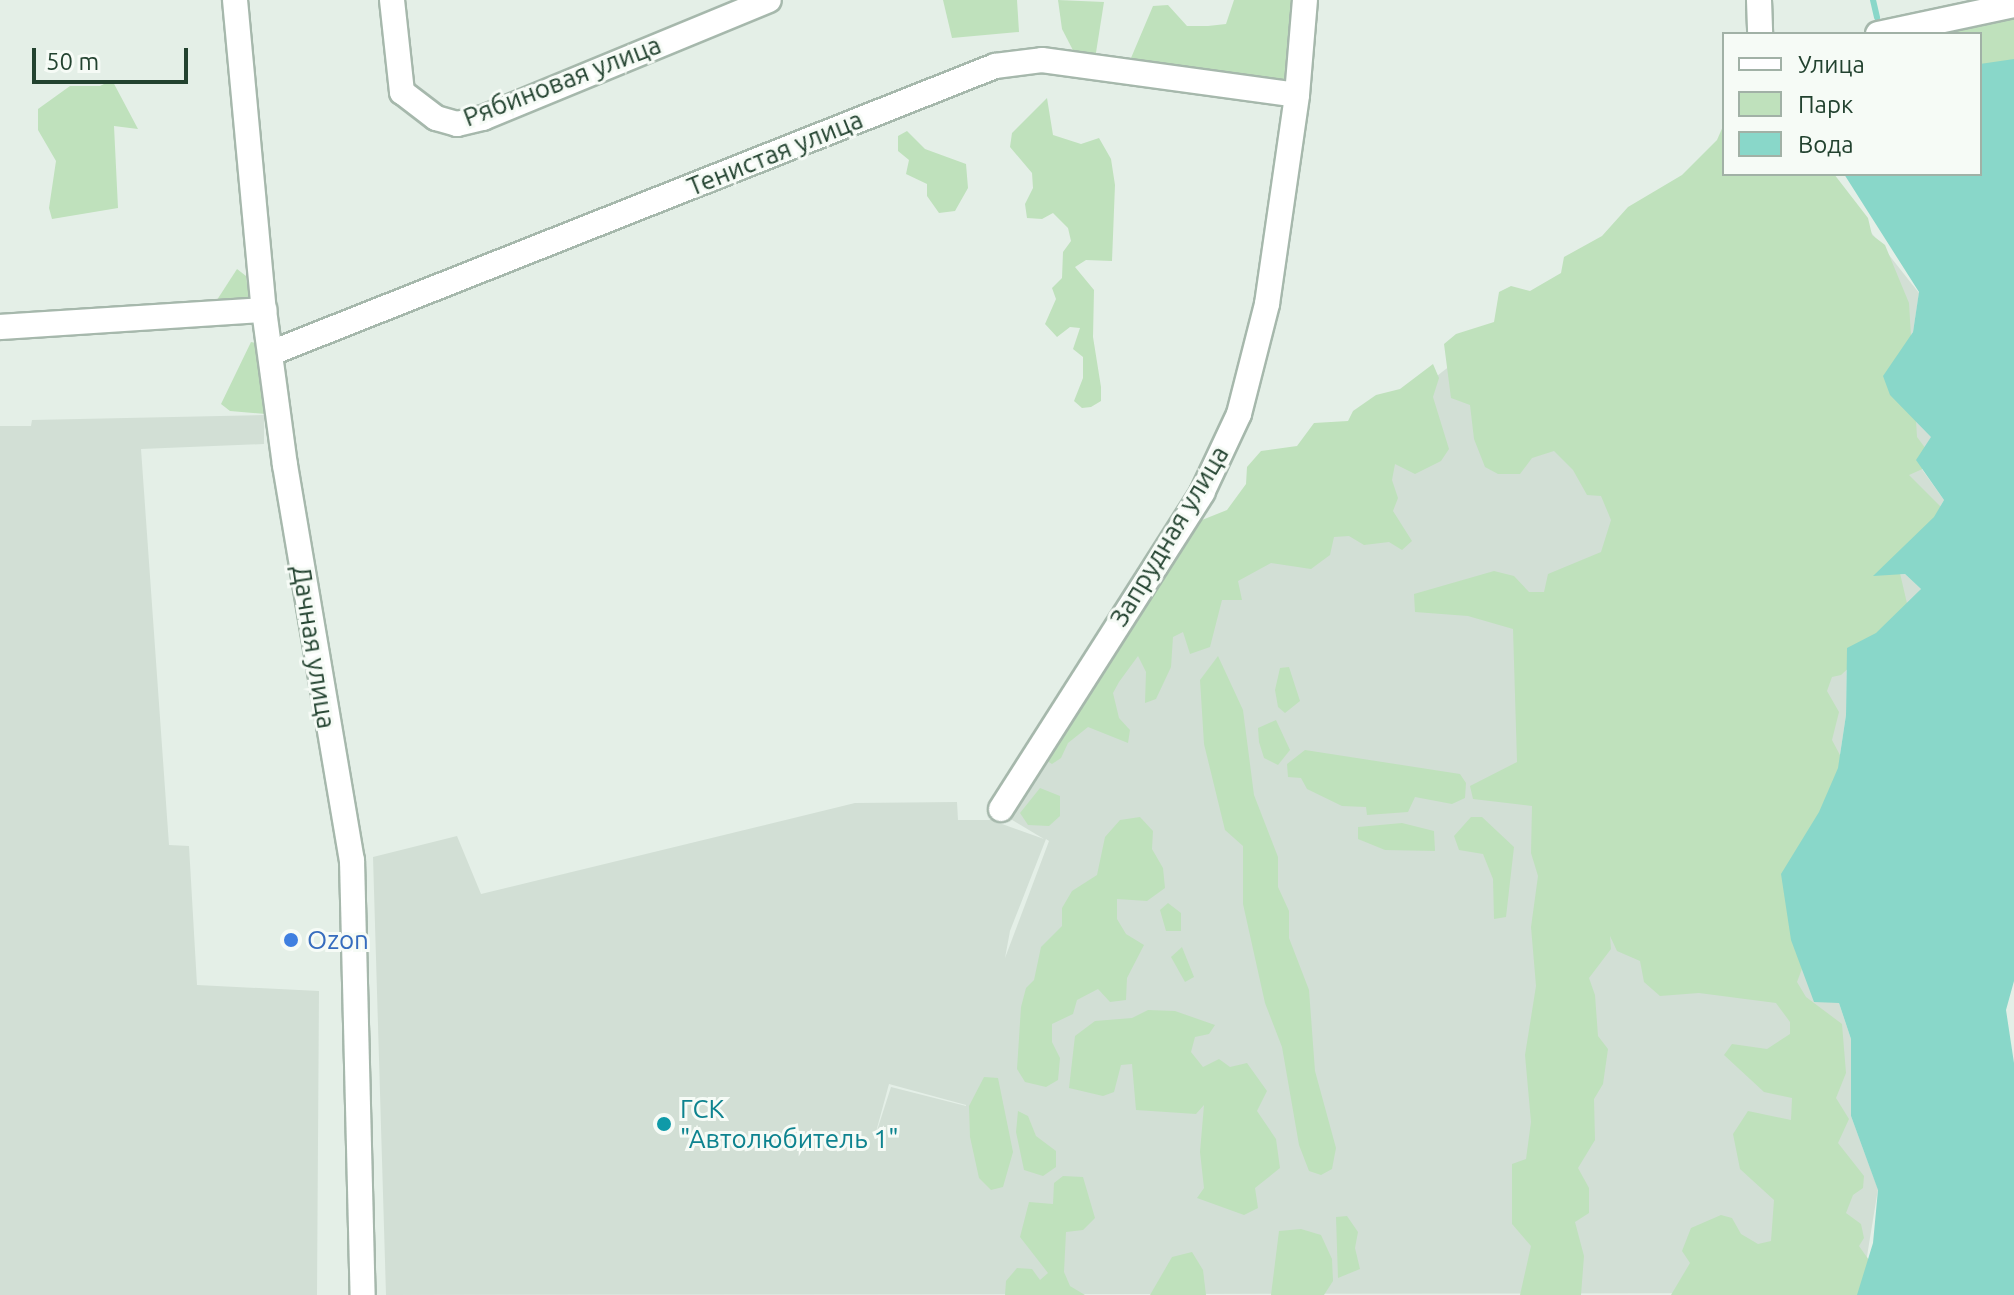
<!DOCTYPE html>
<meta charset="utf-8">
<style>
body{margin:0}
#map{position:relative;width:2014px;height:1295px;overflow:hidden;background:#e4efe7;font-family:Ubuntu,sans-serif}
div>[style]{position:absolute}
.built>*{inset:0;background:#d2dfd5}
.green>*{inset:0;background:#bfe1bc}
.water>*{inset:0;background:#89d7c9}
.stream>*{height:6px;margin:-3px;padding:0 3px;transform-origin:3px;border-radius:3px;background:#89d7c9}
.roads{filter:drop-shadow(2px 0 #a6b8ac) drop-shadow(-2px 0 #a6b8ac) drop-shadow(0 2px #a6b8ac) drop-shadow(0 -2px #a6b8ac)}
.street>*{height:24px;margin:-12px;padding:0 12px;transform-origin:12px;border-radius:12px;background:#fff}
.secondary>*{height:24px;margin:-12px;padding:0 12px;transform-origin:12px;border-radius:12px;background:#fff}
.dots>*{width:22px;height:22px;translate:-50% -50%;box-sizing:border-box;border:4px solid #f6fbf6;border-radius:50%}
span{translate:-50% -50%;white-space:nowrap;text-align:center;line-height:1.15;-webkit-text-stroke:6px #f6fbf6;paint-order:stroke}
.street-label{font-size:26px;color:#22422f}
.shop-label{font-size:26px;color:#366cbe}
.left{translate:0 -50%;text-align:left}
.culture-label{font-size:26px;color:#0d838f}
.legend{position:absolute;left:1722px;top:32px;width:260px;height:144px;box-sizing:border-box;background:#f6fbf6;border:2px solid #a1b1a6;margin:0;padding:10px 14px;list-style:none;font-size:24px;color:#22422f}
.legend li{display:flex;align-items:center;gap:16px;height:40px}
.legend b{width:40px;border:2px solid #a1b1a6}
.scale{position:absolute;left:32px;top:48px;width:156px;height:36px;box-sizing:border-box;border:4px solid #22422f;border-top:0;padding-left:10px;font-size:24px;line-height:28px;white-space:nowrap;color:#22422f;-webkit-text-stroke:6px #f6fbf6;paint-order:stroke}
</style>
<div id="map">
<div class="built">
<div style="clip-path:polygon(evenodd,1724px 174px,1825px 174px,1919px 293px,1913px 332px,1883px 376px,1932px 437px,1916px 461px,1944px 500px,1934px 517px,1875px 576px,1905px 574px,1921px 589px,1901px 613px,1847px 648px,1846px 715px,1838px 768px,1839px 1003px,1851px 1039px,1851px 1116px,1878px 1189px,1861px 1293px,386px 1295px,373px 857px,457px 836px,481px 894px,855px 803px,957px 802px,958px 820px,991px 820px,1044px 839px,1009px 818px,1151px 608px,1442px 372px,1550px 290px,1724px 174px,1046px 839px,1049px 841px,1005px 958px,1010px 931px,1046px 839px,1724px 174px,889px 1084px,966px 1105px,966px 1106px,891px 1087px,873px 1143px,889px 1084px)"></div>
<div style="clip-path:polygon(264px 415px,264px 444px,141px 449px,169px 845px,189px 846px,197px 985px,319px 991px,317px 1295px,0 1295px,0 426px,31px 426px,32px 420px)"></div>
</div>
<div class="green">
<div style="clip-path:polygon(943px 0,1017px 0,1019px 32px,952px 38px)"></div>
<div style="clip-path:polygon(1058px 0,1104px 2px,1095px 59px,1078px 60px,1062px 29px)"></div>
<div style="clip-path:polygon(1234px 0,1316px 0,1311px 89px,1298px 95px,1131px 58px,1153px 6px,1168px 5px,1187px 26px,1208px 26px,1226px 24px)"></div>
<div style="clip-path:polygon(2014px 15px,2014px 93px,1980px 77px,1980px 34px,1938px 34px)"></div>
<div style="clip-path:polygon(112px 80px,138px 129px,114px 126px,118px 208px,52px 219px,49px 208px,56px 161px,38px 130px,38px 109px,70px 86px,100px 86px)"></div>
<div style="clip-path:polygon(1047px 98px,1053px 135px,1081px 144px,1099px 138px,1111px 159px,1115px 185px,1112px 261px,1086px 260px,1075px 267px,1094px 290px,1093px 337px,1101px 387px,1101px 401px,1091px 407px,1082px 408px,1074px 401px,1083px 378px,1083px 357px,1073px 349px,1080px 328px,1070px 327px,1057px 337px,1045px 324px,1056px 299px,1052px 288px,1062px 278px,1063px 252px,1071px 241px,1068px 228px,1053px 213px,1042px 219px,1027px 218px,1025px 204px,1033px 188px,1032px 173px,1010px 147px,1012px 133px)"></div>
<div style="clip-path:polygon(1724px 124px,1724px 174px,1834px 174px,1868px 218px,1872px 235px,1885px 245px,1909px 303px,1917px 437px,1929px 453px,1927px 467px,1909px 475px,1944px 510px,1899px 569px,1909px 612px,1841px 675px,1832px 677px,1827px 691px,1839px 712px,1832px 740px,1842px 759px,1806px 958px,1797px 982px,1806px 997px,1842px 1024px,1846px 1073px,1836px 1098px,1849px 1119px,1838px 1143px,1864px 1176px,1863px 1188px,1853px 1195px,1846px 1213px,1861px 1224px,1864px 1238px,1859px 1246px,1871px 1263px,1864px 1295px,1671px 1295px,1690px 1263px,1682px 1251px,1691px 1228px,1721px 1215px,1732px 1218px,1741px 1234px,1758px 1244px,1771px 1241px,1774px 1200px,1740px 1169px,1733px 1134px,1748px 1111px,1791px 1120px,1792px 1098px,1764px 1092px,1724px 1055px,1732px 1044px,1767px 1049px,1790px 1034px,1790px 1022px,1776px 1003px,1699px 993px,1660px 996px,1644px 982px,1640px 961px,1617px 951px,1610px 936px,1611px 949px,1589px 978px,1595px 995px,1598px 1036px,1608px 1049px,1603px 1084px,1594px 1099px,1595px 1140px,1578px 1168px,1589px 1188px,1589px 1213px,1575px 1222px,1584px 1256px,1581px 1295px,1520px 1295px,1531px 1246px,1512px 1224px,1512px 1164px,1526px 1159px,1531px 1122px,1525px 1055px,1536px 986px,1531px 927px,1538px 876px,1531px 853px,1532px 806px,1473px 799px,1470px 786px,1517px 762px,1513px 629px,1468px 616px,1415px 612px,1414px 594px,1494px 571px,1514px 576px,1529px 592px,1544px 592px,1548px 574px,1601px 552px,1611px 520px,1601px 496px,1587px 495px,1573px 470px,1554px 451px,1532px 458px,1520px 474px,1498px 474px,1485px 467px,1474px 439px,1470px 405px,1451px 398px,1444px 344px,1456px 334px,1494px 322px,1499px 292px,1511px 286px,1530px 291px,1561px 273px,1564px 257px,1602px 236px,1628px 207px,1682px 175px,1717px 140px)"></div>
<div style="clip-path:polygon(907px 131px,925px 149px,966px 164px,968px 188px,955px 211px,939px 213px,927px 196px,927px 184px,906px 174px,909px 160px,898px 151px,898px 136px)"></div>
<div style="clip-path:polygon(237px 269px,246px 276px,249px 296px,243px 302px,215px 303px)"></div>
<div style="clip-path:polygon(251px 342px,260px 344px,276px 449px,270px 449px,266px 414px,230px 411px,221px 404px)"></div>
<div style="clip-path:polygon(1433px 364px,1439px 378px,1433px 397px,1449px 449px,1441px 461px,1415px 474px,1395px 464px,1392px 480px,1398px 498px,1393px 511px,1412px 541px,1402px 550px,1389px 542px,1364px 545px,1349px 536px,1334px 537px,1330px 555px,1311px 569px,1271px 563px,1238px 581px,1242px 600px,1222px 600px,1210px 647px,1190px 654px,1183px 632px,1173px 637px,1171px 667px,1156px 699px,1145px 703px,1146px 672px,1138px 656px,1119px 682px,1113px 693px,1119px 718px,1130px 730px,1128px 743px,1088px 727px,1068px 743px,1061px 758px,1052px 764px,1042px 758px,1197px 522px,1227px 510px,1246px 484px,1247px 467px,1261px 451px,1297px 446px,1314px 423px,1348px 421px,1353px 411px,1376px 395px,1400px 389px)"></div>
<div style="clip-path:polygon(1218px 656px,1243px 710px,1254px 795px,1278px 857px,1278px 887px,1289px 911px,1289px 938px,1309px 990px,1315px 1071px,1336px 1148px,1332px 1169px,1321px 1175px,1309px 1171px,1299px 1145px,1282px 1047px,1265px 1003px,1243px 904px,1243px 846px,1225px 830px,1204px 744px,1200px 680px)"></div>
<div style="clip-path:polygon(1289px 667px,1300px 701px,1285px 713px,1278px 707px,1275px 690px,1280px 668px)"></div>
<div style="clip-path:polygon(1276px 720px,1290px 750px,1278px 765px,1264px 758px,1259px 742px,1258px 728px)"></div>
<div style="clip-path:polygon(1305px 750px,1460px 774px,1466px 783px,1465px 798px,1452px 804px,1415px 797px,1408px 812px,1367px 815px,1366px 807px,1342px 806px,1307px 789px,1301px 778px,1288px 777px,1287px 764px)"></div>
<div style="clip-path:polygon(1040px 788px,1060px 796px,1060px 816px,1049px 826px,1028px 825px,1020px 813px)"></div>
<div style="clip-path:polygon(1140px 817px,1153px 831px,1152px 849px,1163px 868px,1165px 888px,1147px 901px,1117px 899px,1117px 919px,1126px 934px,1144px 945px,1127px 978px,1126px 1000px,1110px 1002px,1098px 989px,1077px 1000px,1073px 1014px,1052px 1024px,1052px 1042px,1060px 1058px,1058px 1080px,1046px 1087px,1025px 1082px,1017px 1069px,1021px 1007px,1026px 988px,1034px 980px,1041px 947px,1062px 926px,1062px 908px,1072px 891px,1097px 875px,1105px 837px,1120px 820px)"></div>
<div style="clip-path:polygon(1471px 817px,1482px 817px,1514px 847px,1506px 917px,1494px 919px,1493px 879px,1483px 854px,1459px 850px,1454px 836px)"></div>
<div style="clip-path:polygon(1402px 823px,1434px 831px,1435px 851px,1385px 850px,1358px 839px,1358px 827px)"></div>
<div style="clip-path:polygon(1168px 903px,1181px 913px,1181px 931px,1166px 931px,1160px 910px)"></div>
<div style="clip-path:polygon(1182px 947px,1194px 977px,1185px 982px,1171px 957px)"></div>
<div style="clip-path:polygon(1148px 1010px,1175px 1011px,1215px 1025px,1209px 1034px,1195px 1037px,1191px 1052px,1203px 1067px,1219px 1059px,1230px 1067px,1247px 1063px,1267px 1091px,1257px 1111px,1276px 1139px,1280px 1168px,1255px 1188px,1258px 1208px,1244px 1215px,1197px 1198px,1204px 1188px,1200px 1152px,1204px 1105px,1196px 1114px,1136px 1110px,1132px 1064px,1121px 1065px,1114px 1092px,1103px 1096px,1069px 1088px,1075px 1036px,1095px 1021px,1132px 1018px)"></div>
<div style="clip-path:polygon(984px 1077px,998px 1078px,1013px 1152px,1003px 1187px,991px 1190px,979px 1178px,970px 1137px,969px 1106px)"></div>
<div style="clip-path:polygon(1018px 1111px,1028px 1116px,1036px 1136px,1056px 1151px,1056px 1167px,1043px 1176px,1024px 1170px,1016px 1132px)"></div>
<div style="clip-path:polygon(1063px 1176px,1083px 1177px,1095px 1218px,1083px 1230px,1066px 1232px,1064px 1272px,1070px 1286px,1085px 1295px,1005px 1295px,1006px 1281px,1017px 1268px,1032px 1269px,1040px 1280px,1048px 1273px,1020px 1237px,1029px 1202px,1053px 1204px,1054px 1183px)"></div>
<div style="clip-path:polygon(1347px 1216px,1358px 1232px,1355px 1248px,1360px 1269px,1338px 1278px,1336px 1217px)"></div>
<div style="clip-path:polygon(1301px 1229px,1321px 1235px,1332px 1259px,1333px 1281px,1324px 1295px,1271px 1295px,1279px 1231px)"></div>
<div style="clip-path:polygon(1192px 1252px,1203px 1270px,1206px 1295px,1150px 1295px,1172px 1257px)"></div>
</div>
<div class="water">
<div style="clip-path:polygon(2014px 59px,2014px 981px,2006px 1010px,2014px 1063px,2014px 1295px,1857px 1295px,1873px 1243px,1878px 1190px,1851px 1116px,1851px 1039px,1839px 1003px,1814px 1002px,1791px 940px,1781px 874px,1819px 812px,1838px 768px,1846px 715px,1847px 648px,1876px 633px,1921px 589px,1905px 574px,1873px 576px,1934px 517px,1944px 500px,1916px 460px,1931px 437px,1890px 395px,1883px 376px,1913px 332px,1919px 292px,1844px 174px,1980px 174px,1980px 64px)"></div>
</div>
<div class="stream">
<div style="left:1873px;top:0;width:18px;rotate:77deg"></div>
</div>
<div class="roads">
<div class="street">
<div style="left:392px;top:0;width:93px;rotate:83.8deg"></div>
<div style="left:402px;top:92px;width:43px;rotate:37.4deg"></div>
<div style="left:436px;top:118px;width:22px;rotate:16deg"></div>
<div style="left:457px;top:124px;width:27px;rotate:-13deg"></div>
<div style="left:483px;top:118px;width:309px;rotate:-22.4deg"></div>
<div style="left:1759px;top:0;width:34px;rotate:88deg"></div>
<div style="left:1878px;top:34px;width:139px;rotate:-12deg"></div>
<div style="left:0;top:327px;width:265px;rotate:-3.7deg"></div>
<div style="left:271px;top:353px;width:779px;rotate:-21.62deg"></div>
<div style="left:995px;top:66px;width:47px;rotate:-7.3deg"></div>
<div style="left:1042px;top:60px;width:257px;rotate:7.8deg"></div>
<div style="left:1001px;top:809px;width:375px;rotate:-57.5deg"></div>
<div style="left:1202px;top:493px;width:87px;rotate:-64.9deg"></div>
<div style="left:1239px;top:414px;width:114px;rotate:-75.7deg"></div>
<div style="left:1267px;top:304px;width:211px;rotate:-81.8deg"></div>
<div style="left:1297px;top:95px;width:95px;rotate:-85.2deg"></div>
</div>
<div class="secondary">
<div style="left:235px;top:0;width:311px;rotate:84.7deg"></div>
<div style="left:264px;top:310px;width:156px;rotate:82.3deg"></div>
<div style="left:285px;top:465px;width:401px;rotate:80.4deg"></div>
<div style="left:352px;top:860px;width:435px;rotate:88.6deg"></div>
</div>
</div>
<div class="dots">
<div style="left:291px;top:940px;background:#3f7fe0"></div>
<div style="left:664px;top:1124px;background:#0f9aa8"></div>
</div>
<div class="street-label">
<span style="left:562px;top:81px;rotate:-21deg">Рябиновая улица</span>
<span style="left:775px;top:153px;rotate:-22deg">Тенистая улица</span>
<span style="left:1169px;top:536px;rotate:-59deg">Запрудная улица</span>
<span style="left:314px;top:647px;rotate:81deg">Дачная улица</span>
</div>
<div class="shop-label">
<span class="left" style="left:307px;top:940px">Ozon</span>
</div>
<div class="culture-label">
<span class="left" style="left:680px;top:1124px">ГСК<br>"Автолюбитель 1"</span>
</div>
<ul class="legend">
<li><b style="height:10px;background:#fff"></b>Улица</li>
<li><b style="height:22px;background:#bfe1bc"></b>Парк</li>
<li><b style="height:22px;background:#89d7c9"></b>Вода</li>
</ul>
<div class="scale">50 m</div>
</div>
